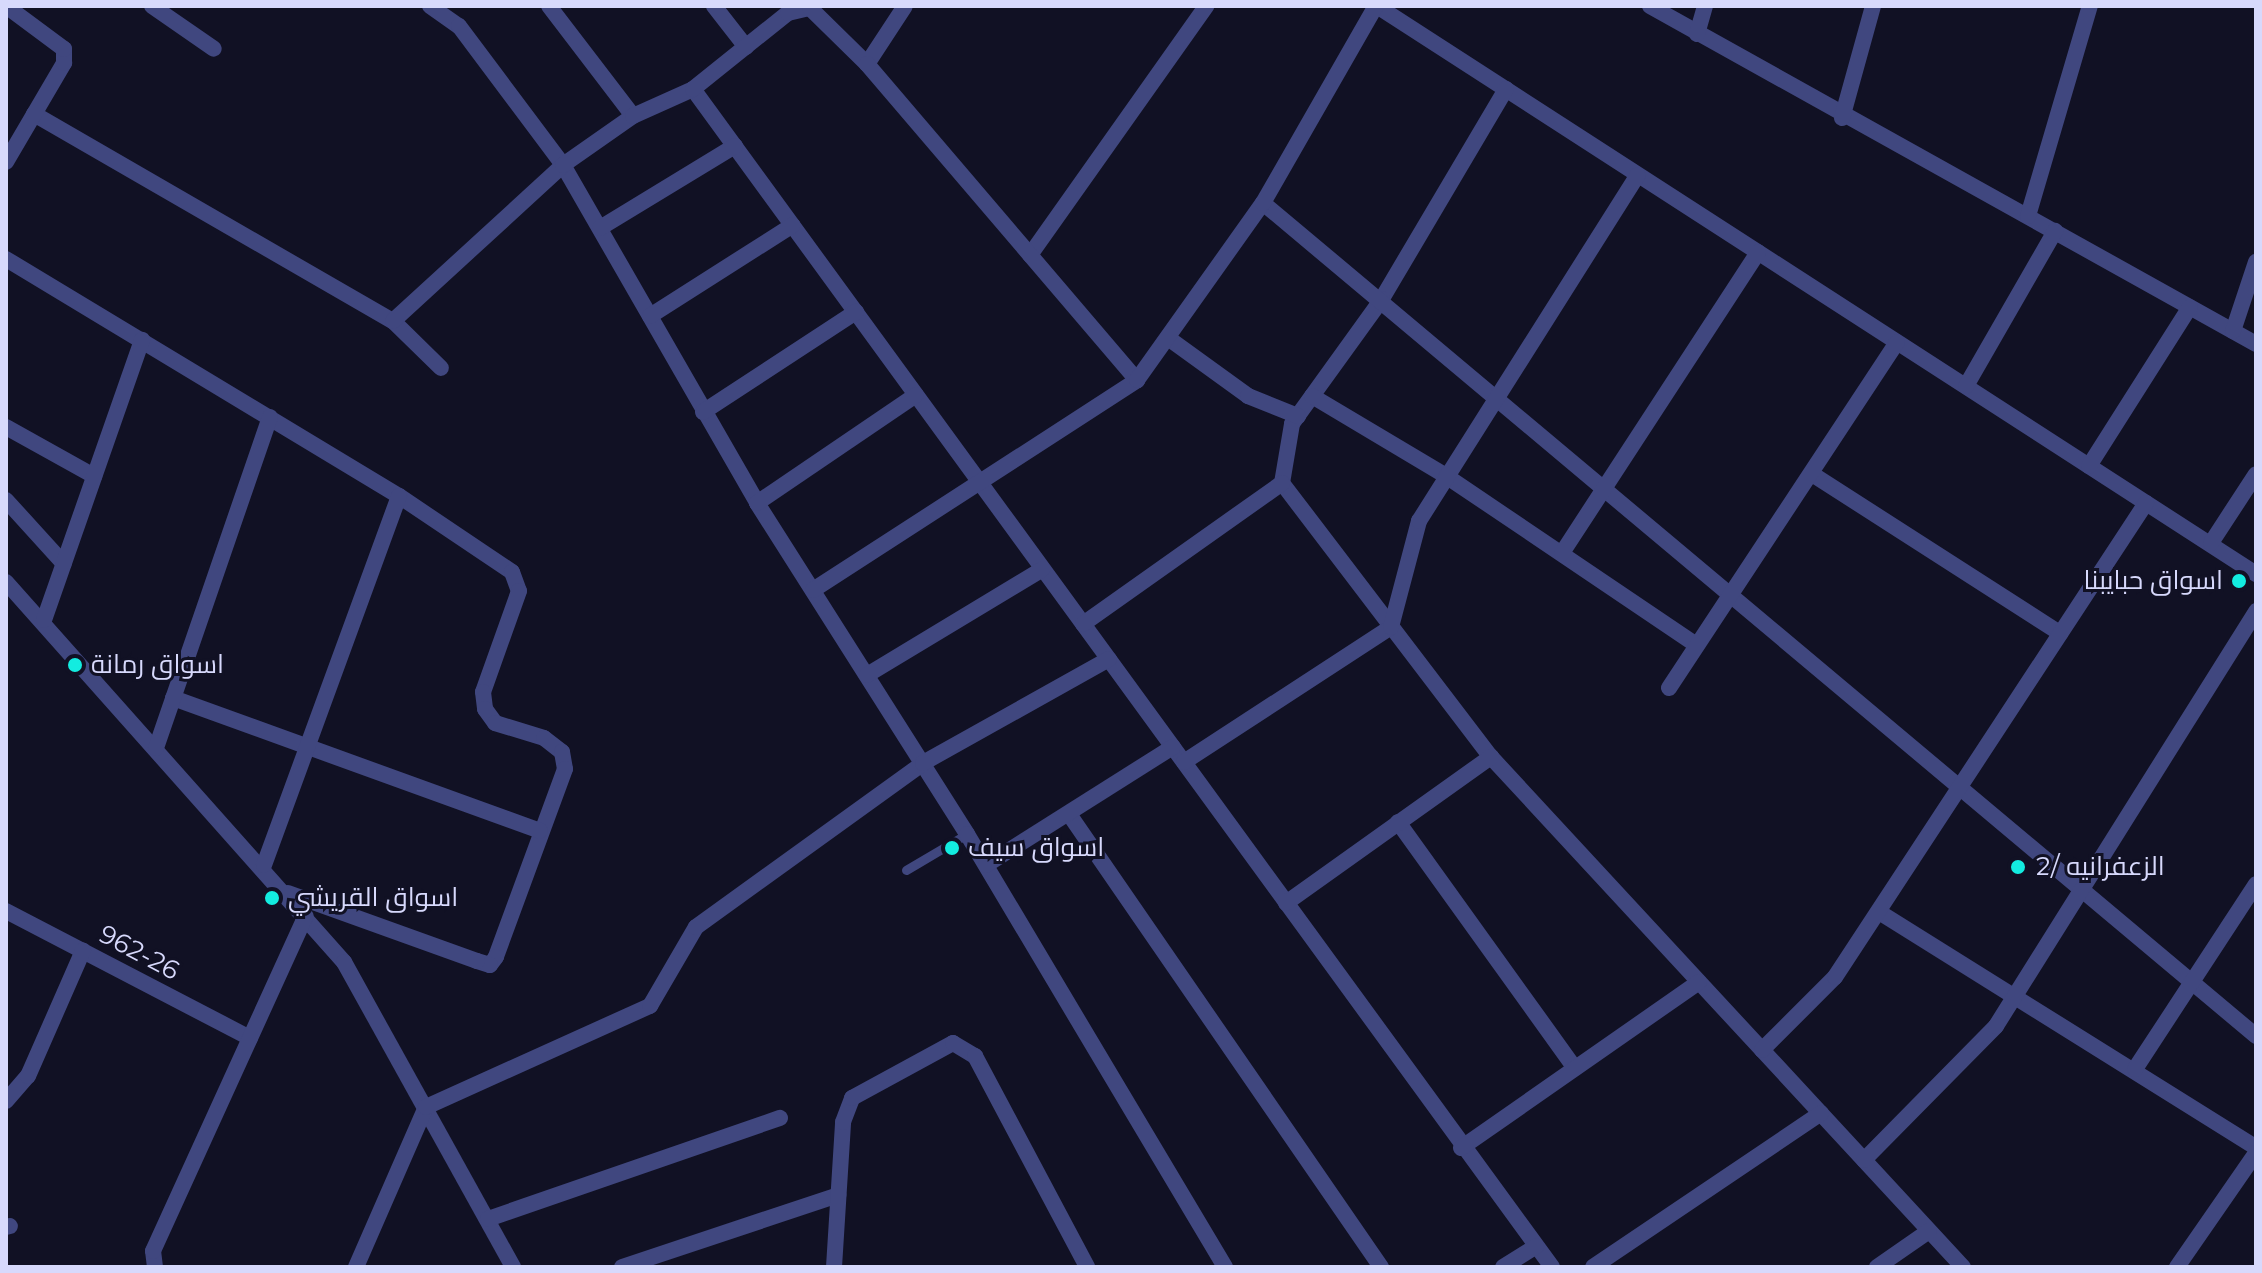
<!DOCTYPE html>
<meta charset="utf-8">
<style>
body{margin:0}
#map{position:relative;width:2262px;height:1273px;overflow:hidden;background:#111124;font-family:Montserrat,Cairo,sans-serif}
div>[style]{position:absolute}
.service>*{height:9px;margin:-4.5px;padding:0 4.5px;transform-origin:4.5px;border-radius:4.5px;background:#40477f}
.minor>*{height:16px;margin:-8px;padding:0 8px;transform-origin:8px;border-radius:8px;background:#40477f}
.dots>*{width:22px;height:22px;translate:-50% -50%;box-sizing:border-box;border:4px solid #111124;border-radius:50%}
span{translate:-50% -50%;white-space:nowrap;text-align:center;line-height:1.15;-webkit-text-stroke:6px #111124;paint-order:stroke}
.poi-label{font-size:26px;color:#d7d9fc}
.right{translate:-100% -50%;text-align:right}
.left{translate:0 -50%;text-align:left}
.street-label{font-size:26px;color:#d7d9fc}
.frame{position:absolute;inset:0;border:8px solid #d7d9fc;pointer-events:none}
</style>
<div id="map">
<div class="service">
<div style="left:906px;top:870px;width:71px;rotate:-30.5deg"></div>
</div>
<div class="minor">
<div style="left:152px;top:6px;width:75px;rotate:34.7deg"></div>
<div style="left:430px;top:6px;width:35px;rotate:35deg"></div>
<div style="left:459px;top:26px;width:174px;rotate:53.2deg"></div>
<div style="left:563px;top:165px;width:390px;rotate:60.1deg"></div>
<div style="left:757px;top:503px;width:392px;rotate:57.6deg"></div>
<div style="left:967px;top:834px;width:504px;rotate:59.21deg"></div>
<div style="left:549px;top:6px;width:138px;rotate:52.6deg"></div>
<div style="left:714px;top:6px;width:52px;rotate:52deg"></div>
<div style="left:1377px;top:6px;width:1047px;rotate:32.87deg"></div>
<div style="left:1650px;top:6px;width:694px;rotate:29.15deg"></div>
<div style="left:1697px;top:34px;width:29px;rotate:-74deg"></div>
<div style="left:867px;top:64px;width:69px;rotate:-56.8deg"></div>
<div style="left:693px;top:89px;width:1458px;rotate:53.9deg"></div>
<div style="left:1506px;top:89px;width:244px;rotate:120.6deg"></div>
<div style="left:1382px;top:299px;width:154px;rotate:125.8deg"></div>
<div style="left:1292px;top:424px;width:60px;rotate:99.6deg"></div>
<div style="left:1282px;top:483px;width:345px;rotate:52.7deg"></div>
<div style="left:1491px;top:757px;width:695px;rotate:47.22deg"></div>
<div style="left:34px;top:114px;width:414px;rotate:30deg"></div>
<div style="left:393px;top:321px;width:67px;rotate:44.4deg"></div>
<div style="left:1842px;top:118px;width:116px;rotate:-74.5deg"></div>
<div style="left:6px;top:162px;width:115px;rotate:-59.6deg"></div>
<div style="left:64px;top:63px;width:14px;rotate:-90deg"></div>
<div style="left:64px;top:49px;width:72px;rotate:-143.4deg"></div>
<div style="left:1263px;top:203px;width:1296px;rotate:39.99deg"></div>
<div style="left:2028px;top:216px;width:219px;rotate:-73.6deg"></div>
<div style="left:600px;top:228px;width:158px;rotate:-31.3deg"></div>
<div style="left:1030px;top:255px;width:305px;rotate:-54.7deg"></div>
<div style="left:6px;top:259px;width:459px;rotate:31.1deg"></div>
<div style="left:399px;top:496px;width:136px;rotate:33.9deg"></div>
<div style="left:512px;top:572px;width:20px;rotate:70deg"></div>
<div style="left:519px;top:591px;width:107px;rotate:109.6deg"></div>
<div style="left:483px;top:692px;width:17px;rotate:83deg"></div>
<div style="left:485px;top:709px;width:17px;rotate:54deg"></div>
<div style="left:495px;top:723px;width:51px;rotate:17deg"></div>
<div style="left:544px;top:738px;width:23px;rotate:38deg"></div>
<div style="left:562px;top:752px;width:17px;rotate:80deg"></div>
<div style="left:565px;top:769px;width:200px;rotate:110.2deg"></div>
<div style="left:496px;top:957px;width:10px;rotate:127deg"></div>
<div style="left:490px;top:965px;width:14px;rotate:-163deg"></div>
<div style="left:477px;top:961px;width:201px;rotate:-160.2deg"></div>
<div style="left:650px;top:316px;width:169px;rotate:-32.5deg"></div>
<div style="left:393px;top:321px;width:231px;rotate:-42.5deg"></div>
<div style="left:563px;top:165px;width:85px;rotate:-35deg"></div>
<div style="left:633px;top:116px;width:66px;rotate:-24.2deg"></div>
<div style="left:693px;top:89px;width:122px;rotate:-38.7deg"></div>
<div style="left:788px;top:13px;width:23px;rotate:-13deg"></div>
<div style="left:810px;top:8px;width:80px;rotate:44.5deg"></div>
<div style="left:867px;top:64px;width:416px;rotate:49.5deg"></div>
<div style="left:2233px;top:331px;width:73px;rotate:-71.6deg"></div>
<div style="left:1168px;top:338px;width:99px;rotate:35.9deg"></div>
<div style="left:1248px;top:396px;width:54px;rotate:21.8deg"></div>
<div style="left:1966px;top:386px;width:179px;rotate:-60.1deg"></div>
<div style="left:1312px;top:396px;width:156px;rotate:30.8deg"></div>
<div style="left:1446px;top:476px;width:300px;rotate:34deg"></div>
<div style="left:703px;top:412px;width:183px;rotate:-33.2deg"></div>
<div style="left:6px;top:427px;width:101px;rotate:29.1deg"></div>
<div style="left:2089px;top:466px;width:188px;rotate:-57.6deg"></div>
<div style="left:1812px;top:474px;width:295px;rotate:32.7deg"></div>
<div style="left:6px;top:500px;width:86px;rotate:47.8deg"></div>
<div style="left:757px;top:503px;width:192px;rotate:-34.2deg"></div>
<div style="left:2211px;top:543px;width:82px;rotate:-56.9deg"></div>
<div style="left:1562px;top:553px;width:359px;rotate:-56.9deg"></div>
<div style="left:6px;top:582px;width:509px;rotate:48.35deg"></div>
<div style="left:344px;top:962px;width:349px;rotate:61deg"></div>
<div style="left:813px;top:590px;width:386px;rotate:-32.9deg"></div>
<div style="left:1137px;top:380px;width:217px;rotate:-54.6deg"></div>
<div style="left:1263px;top:203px;width:227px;rotate:-60.2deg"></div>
<div style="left:44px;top:620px;width:297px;rotate:-70.7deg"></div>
<div style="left:1083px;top:624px;width:244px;rotate:-35.3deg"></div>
<div style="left:867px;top:675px;width:205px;rotate:-31.1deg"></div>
<div style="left:1669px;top:688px;width:414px;rotate:-56.6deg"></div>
<div style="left:173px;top:698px;width:390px;rotate:19.9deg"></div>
<div style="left:156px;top:748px;width:350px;rotate:-71deg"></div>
<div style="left:1184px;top:762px;width:247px;rotate:-33.1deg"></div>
<div style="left:1391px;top:627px;width:110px;rotate:-75.2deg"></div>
<div style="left:1419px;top:521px;width:409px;rotate:-57.7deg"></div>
<div style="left:1069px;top:814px;width:550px;rotate:55.44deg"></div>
<div style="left:1398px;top:822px;width:303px;rotate:54.3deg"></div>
<div style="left:264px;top:865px;width:393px;rotate:-69.9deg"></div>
<div style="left:986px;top:865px;width:221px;rotate:-32.3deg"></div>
<div style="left:1286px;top:903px;width:252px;rotate:-35.5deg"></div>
<div style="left:6px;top:911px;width:275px;rotate:27.5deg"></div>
<div style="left:1879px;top:912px;width:445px;rotate:32deg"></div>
<div style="left:1762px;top:1050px;width:103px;rotate:-45deg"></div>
<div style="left:1835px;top:977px;width:567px;rotate:-56.73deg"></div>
<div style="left:2135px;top:1069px;width:221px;rotate:-56.8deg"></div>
<div style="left:6px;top:1101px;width:33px;rotate:-49deg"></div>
<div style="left:28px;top:1076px;width:137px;rotate:-66.3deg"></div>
<div style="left:1461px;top:1148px;width:290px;rotate:-34.9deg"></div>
<div style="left:1864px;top:1160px;width:188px;rotate:-45.4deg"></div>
<div style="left:1996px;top:1026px;width:490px;rotate:-57.9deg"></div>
<div style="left:488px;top:1219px;width:309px;rotate:-19.1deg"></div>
<div style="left:6px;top:1227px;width:4px;rotate:-14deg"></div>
<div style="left:155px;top:1267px;width:16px;rotate:-97deg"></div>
<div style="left:153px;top:1251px;width:368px;rotate:-65.5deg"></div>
<div style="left:356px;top:1267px;width:175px;rotate:-66.4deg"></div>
<div style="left:426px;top:1107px;width:246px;rotate:-24.3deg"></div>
<div style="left:650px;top:1006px;width:91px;rotate:-59.8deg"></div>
<div style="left:696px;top:927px;width:280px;rotate:-35.8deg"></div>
<div style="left:923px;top:763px;width:213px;rotate:-29.2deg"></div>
<div style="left:622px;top:1267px;width:228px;rotate:-18.4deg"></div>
<div style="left:834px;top:1267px;width:145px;rotate:-86.4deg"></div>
<div style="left:843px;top:1122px;width:26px;rotate:-69deg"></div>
<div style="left:852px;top:1098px;width:115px;rotate:-28.6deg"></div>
<div style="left:953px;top:1043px;width:26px;rotate:31deg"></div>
<div style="left:975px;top:1056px;width:239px;rotate:62deg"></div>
<div style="left:1503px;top:1267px;width:39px;rotate:-32deg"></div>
<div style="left:1593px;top:1267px;width:275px;rotate:-34deg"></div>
<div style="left:1877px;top:1267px;width:63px;rotate:-34.7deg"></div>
<div style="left:2177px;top:1267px;width:139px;rotate:-55.3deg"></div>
</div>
<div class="dots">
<div style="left:2239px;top:581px;background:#13ece0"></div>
<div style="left:75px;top:665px;background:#13ece0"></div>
<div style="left:952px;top:848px;background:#13ece0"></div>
<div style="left:2018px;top:867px;background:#13ece0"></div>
<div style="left:272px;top:898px;background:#13ece0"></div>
</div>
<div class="poi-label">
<span class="right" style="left:2223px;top:581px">اسواق حبايبنا</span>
<span class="left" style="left:91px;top:665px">اسواق رمانة</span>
<span class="left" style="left:968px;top:848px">اسواق سيف</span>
<span class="left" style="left:2036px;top:867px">الزعفرانيه /2</span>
<span class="left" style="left:288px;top:898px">اسواق القريشي</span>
</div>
<div class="street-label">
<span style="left:139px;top:953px;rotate:28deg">962-26</span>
</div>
<div class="frame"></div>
</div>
